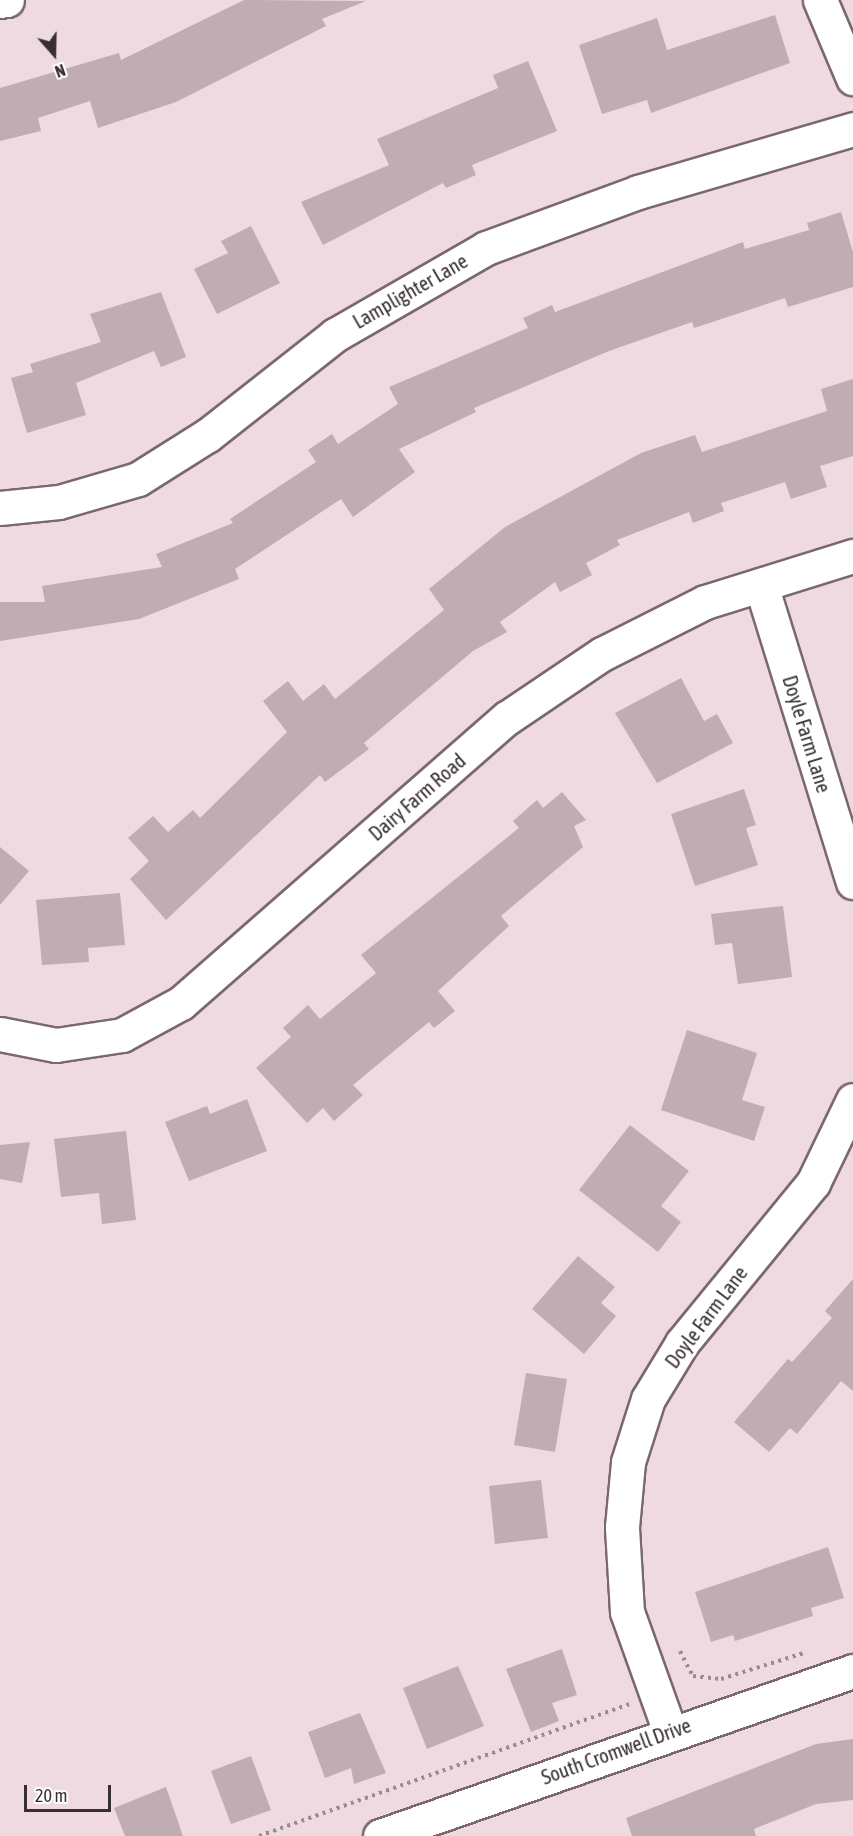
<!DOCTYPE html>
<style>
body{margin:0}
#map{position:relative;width:853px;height:1836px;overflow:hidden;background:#efdae1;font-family:"Asap Condensed",sans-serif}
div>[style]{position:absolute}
.building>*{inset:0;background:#c0acb3}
.path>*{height:4px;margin-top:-2px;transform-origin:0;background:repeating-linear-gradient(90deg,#9a8b90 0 3px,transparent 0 7.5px)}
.roads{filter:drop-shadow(2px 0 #7a686e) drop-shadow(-2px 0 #7a686e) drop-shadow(0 2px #7a686e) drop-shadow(0 -2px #7a686e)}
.minor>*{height:33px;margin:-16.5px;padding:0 16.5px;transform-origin:16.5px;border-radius:16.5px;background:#fff}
span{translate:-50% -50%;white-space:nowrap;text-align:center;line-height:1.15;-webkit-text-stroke:6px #fff;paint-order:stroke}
.street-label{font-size:20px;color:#362e31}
.north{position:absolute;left:24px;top:24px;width:60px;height:60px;-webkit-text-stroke:4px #fff;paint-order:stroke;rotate:160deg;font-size:16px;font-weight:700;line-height:24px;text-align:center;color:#362e31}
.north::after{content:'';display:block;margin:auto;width:21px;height:27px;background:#362e31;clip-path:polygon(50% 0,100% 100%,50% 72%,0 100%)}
.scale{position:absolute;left:24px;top:1785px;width:87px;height:27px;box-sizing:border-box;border:3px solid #362e31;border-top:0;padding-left:8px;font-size:18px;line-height:21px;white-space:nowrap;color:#362e31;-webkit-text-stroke:4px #fff;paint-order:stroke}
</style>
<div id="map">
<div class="building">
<div style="clip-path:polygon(244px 0,366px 1px,322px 19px,326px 26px,176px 102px,98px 128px,90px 101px,38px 118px,41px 131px,0 141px,0 88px,119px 53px,121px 60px)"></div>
<div style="clip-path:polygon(775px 15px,790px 63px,651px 113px,647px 100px,602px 114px,579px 45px,657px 18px,667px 50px)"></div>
<div style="clip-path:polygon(528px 61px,557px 131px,472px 165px,476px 175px,446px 188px,443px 183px,323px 245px,301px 202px,389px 165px,377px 139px,498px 88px,493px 75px)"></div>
<div style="clip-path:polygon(841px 212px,853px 252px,853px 287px,788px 307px,785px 298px,694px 328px,692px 322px,609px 351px,474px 408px,476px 412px,399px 449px,415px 472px,353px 517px,341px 499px,235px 569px,239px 579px,139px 619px,0 641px,0 602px,45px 602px,42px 586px,162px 567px,156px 554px,233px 523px,230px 519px,316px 462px,308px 450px,332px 434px,338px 444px,398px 404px,389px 387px,528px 328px,523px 318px,552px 305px,555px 312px,743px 242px,745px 249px,809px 230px,807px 223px)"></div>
<div style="clip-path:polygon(251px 226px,280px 283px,217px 314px,194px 269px,228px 253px,221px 241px)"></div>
<div style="clip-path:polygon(161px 292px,186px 357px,161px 367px,154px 351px,76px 383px,86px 415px,27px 433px,11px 378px,33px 372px,30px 364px,101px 342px,90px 314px)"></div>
<div style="clip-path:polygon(853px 379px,853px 456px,820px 466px,827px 487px,791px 499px,785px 482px,721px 503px,724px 511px,693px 523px,689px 512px,617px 540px,620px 545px,586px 563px,592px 575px,560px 592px,555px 582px,500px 622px,507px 632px,473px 651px,364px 743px,369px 749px,325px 782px,320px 775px,166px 920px,130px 879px,149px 861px,128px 838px,153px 816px,168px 832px,193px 810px,200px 818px,287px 732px,263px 701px,288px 681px,303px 701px,324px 684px,335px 699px,444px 610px,429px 589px,505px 527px,641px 453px,695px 435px,702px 452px,827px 411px,821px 389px)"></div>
<div style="clip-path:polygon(681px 678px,704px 721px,717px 714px,733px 743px,657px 783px,615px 713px)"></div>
<div style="clip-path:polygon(744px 789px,756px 825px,746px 828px,758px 865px,695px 886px,671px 814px)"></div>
<div style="clip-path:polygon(562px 792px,586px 820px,574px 826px,583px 847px,501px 916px,509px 926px,438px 991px,455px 1011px,434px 1028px,429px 1022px,353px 1085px,363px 1095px,334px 1121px,323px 1108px,307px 1123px,256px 1068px,291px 1037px,283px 1028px,308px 1005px,320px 1019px,376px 973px,361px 955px,519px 828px,513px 821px,537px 800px,543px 808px)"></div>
<div style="clip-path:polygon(0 847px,29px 871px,0 905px)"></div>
<div style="clip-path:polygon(120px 893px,125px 945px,88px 948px,89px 962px,42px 965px,36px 900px)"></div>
<div style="clip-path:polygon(783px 906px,792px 977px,738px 984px,732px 943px,715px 945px,711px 914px)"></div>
<div style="clip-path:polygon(687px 1030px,757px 1053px,742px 1100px,765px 1107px,754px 1141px,661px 1110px)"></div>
<div style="clip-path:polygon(247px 1099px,267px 1151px,189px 1181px,165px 1122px,207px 1106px,210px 1114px)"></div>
<div style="clip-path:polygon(630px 1125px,689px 1171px,661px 1206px,681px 1222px,658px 1252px,579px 1190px)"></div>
<div style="clip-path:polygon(126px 1131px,136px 1220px,102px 1224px,99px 1193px,61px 1197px,54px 1139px)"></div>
<div style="clip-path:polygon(30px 1142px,22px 1183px,0 1179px,0 1145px)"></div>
<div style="clip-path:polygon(578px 1256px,615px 1287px,601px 1303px,616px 1316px,584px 1354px,532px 1309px)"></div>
<div style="clip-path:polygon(853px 1279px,853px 1391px,841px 1381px,797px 1434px,790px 1428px,769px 1452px,734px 1422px,788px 1359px,792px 1362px,832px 1318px,825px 1311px)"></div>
<div style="clip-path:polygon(526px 1373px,567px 1379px,555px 1452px,514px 1445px)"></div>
<div style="clip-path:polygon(541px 1480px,548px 1538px,495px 1544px,489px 1486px)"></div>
<div style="clip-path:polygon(828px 1547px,844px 1598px,811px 1608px,813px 1616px,735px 1641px,733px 1635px,711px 1642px,695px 1592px)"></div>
<div style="clip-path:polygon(562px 1649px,577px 1695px,552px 1703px,559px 1721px,531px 1732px,506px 1669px)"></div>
<div style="clip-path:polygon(458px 1666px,484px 1726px,427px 1749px,403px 1688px)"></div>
<div style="clip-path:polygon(360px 1713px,386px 1773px,354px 1784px,351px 1768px,325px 1778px,308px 1732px)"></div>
<div style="clip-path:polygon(853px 1739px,853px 1800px,816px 1804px,754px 1829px,756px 1836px,632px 1836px,626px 1818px,816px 1744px)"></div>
<div style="clip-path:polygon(251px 1756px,271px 1810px,231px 1824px,211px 1771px)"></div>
<div style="clip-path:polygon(166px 1787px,183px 1836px,125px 1836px,114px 1808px)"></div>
</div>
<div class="path">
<div style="left:680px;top:1651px;width:28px;rotate:63deg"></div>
<div style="left:693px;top:1676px;width:28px;rotate:6deg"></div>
<div style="left:721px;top:1679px;width:87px;rotate:-17.4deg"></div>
<div style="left:259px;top:1836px;width:393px;rotate:-19.6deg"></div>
</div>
<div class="roads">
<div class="minor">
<div style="left:820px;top:0;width:85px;rotate:67.1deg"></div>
<div style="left:0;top:1px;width:7px;rotate:-8deg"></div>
<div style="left:0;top:508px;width:59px;rotate:-5.8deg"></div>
<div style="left:59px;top:502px;width:82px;rotate:-16.2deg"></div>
<div style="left:138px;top:479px;width:83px;rotate:-32.2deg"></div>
<div style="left:208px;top:435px;width:162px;rotate:-38.2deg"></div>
<div style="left:335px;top:335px;width:174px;rotate:-29.9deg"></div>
<div style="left:486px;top:248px;width:162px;rotate:-20.2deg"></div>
<div style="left:638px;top:192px;width:224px;rotate:-16.3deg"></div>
<div style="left:761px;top:585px;width:311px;rotate:72.8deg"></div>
<div style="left:0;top:1034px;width:57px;rotate:11.1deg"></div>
<div style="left:56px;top:1045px;width:67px;rotate:-8.6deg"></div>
<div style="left:122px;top:1035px;width:67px;rotate:-28.5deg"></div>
<div style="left:181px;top:1003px;width:433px;rotate:-41.2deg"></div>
<div style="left:507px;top:718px;width:115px;rotate:-34deg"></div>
<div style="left:602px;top:654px;width:115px;rotate:-26.8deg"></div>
<div style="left:705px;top:602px;width:155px;rotate:-17.3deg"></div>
<div style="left:670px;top:1732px;width:127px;rotate:-109.7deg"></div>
<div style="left:627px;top:1612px;width:85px;rotate:-93.4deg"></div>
<div style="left:622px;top:1527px;width:65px;rotate:-84.7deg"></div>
<div style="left:628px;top:1462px;width:66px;rotate:-72.4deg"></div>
<div style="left:648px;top:1399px;width:66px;rotate:-58.7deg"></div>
<div style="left:682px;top:1343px;width:207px;rotate:-50.7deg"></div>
<div style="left:813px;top:1183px;width:92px;rotate:-64.3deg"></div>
<div style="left:380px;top:1836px;width:501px;rotate:-19.23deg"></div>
</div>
</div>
<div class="street-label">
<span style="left:410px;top:291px;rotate:-30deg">Lamplighter Lane</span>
<span style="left:807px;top:734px;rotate:73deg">Doyle Farm Lane</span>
<span style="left:417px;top:797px;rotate:-41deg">Dairy Farm Road</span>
<span style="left:706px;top:1317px;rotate:-53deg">Doyle Farm Lane</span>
<span style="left:616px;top:1751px;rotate:-20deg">South Cromwell Drive</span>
</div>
<div class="north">N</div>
<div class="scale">20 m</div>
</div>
